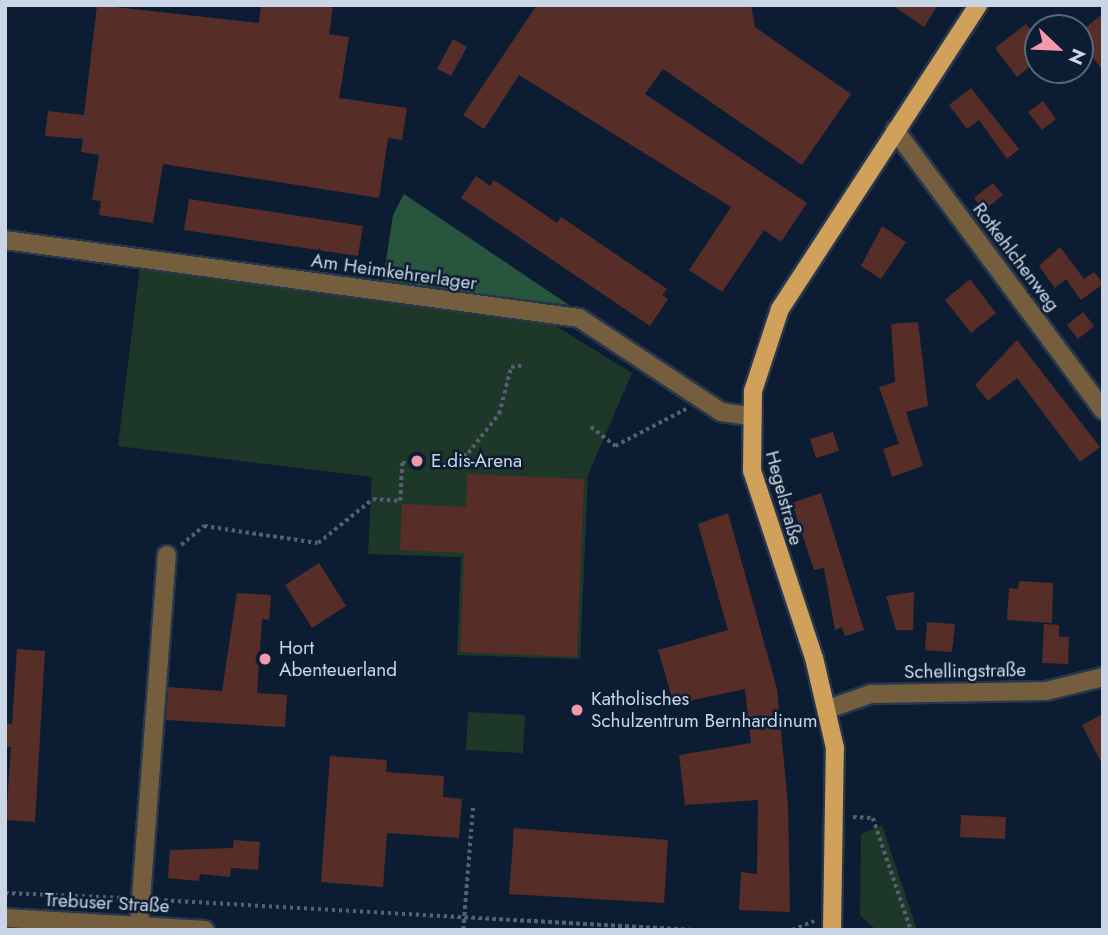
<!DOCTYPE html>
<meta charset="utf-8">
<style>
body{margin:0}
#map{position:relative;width:1108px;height:935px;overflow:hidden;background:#0c1d33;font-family:Jost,sans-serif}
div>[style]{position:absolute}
.green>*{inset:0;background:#1d3829}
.forest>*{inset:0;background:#28553e}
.building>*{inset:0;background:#572d27}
.path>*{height:3.5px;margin-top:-1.75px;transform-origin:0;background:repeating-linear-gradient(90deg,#526174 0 3.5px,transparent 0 7px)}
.roads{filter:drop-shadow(2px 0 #27374c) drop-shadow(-2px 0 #27374c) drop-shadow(0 2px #27374c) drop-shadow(0 -2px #27374c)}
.minor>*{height:18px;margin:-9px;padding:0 9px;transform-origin:9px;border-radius:9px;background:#755e3e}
.major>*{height:18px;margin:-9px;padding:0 9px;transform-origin:9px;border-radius:9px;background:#d1a05b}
.dots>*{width:19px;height:19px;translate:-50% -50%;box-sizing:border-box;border:4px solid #0c1d33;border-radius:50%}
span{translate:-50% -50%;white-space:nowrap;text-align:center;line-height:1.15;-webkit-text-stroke:5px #0c1d33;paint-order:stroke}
.street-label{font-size:19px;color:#cad6e5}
.poi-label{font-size:19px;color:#cad6e5}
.left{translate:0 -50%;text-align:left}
.frame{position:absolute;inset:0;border:7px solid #cad6e5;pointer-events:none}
.north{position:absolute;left:1024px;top:14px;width:70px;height:70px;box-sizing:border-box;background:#0c1d33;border:2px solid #58677a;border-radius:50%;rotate:113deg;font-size:19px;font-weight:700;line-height:28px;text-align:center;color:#cad6e5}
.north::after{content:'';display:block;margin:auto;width:24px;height:32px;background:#f29aac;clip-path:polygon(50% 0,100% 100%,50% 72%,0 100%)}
</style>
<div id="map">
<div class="green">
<div style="clip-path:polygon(140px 266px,554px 325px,632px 373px,588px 475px,580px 659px,457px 655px,461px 557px,368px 554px,372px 477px,118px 446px)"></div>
<div style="clip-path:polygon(468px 712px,525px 715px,523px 753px,466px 750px)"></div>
<div style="clip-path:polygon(882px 825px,917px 930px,876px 930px,860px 915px,861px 834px)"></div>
</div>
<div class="forest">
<div style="clip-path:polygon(404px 194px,569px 305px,383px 281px,393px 215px)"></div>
</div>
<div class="building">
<div style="clip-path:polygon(97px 5px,259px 23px,261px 5px,333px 5px,329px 34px,349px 37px,339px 98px,407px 108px,402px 140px,388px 138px,379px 198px,163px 164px,153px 223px,99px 215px,101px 201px,92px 200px,99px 155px,81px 152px,83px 139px,45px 136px,48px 111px,84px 115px)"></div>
<div style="clip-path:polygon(537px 5px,751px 5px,755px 27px,851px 94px,802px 165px,663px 69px,645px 94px,807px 203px,781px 242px,764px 230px,722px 292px,689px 270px,731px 207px,519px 75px,484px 129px,463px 115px)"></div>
<div style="clip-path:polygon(892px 5px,938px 5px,924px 27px)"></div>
<div style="clip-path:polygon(1103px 14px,1103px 71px,1083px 45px,1090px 40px,1082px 30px)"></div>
<div style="clip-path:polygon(1026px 24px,1038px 40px,1038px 60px,1017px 77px,995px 48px)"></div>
<div style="clip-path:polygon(453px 39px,467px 47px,451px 76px,437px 69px)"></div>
<div style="clip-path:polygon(971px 88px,1019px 149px,1007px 159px,979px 120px,967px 129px,949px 105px)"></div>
<div style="clip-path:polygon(1043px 101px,1056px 119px,1042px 130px,1028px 112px)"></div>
<div style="clip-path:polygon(476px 176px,490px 186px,494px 180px,557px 223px,561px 217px,667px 289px,662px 295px,668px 299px,650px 326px,461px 198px)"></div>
<div style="clip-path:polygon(993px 183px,1003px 195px,984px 210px,974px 198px)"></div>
<div style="clip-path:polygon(189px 199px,363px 226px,358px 256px,184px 230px)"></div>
<div style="clip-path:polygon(882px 226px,906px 242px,881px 279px,861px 266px)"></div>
<div style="clip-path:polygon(1060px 247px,1084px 279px,1094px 272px,1103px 284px,1081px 300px,1066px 279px,1055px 288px,1039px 266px)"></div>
<div style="clip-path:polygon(970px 279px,996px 313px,971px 333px,945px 300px)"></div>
<div style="clip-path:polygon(1083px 312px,1094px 326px,1078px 339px,1067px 325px)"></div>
<div style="clip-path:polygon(918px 322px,928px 406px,906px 412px,923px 466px,892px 477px,883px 449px,899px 444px,879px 387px,895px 382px,891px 324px)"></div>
<div style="clip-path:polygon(1017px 340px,1100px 447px,1080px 462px,1017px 378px,988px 401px,975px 385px)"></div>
<div style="clip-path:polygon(833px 432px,839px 451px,816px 458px,810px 439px)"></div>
<div style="clip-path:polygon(467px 474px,584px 479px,577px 657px,460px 652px,464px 553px,400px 550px,402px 504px,466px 507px)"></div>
<div style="clip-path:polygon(821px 493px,864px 630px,845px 636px,842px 627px,835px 630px,824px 568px,814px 570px,792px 503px)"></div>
<div style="clip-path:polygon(728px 513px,777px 689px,788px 805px,790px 912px,739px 910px,741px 872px,757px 874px,758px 800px,685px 805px,679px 755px,751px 743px,745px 689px,674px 704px,658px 650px,728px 630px,698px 524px)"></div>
<div style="clip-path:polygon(319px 563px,346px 606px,312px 628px,285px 585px)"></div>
<div style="clip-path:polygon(1019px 581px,1053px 583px,1052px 623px,1007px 620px,1009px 588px,1018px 589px)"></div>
<div style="clip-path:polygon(914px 592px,913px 630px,896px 630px,886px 596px)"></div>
<div style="clip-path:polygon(237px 593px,271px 595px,269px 620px,262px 619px,257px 693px,287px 695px,285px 727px,166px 720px,168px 687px,222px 691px)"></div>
<div style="clip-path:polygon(927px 622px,955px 624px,952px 652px,925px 650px)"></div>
<div style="clip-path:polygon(1044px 624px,1059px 625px,1059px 637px,1069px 637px,1068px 664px,1042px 663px)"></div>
<div style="clip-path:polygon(17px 649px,45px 651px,35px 822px,6px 820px,11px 747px,5px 747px,5px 723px,12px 724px)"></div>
<div style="clip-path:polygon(1103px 714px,1103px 766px,1082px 725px)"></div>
<div style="clip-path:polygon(330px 756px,387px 760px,386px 772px,444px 776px,443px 797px,462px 799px,459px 838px,387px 833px,383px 887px,321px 882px)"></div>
<div style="clip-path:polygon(961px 815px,1006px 817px,1005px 839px,960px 837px)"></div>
<div style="clip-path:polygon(514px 828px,668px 840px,664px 903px,509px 894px)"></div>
<div style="clip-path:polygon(234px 840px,260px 842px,258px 870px,231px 868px,230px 877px,200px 874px,199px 881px,168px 878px,170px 850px,233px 848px)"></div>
</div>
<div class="path">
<div style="left:591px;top:427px;width:31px;rotate:38deg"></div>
<div style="left:615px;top:446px;width:80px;rotate:-27.5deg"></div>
<div style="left:181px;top:545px;width:30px;rotate:-40deg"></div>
<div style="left:204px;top:526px;width:115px;rotate:8.5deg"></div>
<div style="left:318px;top:543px;width:70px;rotate:-38.7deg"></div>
<div style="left:373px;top:499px;width:27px;rotate:4deg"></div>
<div style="left:400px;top:501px;width:38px;rotate:-87deg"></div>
<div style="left:402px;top:463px;width:50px;rotate:1.1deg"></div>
<div style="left:452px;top:464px;width:19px;rotate:-35deg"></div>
<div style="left:468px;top:453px;width:50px;rotate:-51.5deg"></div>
<div style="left:499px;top:414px;width:49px;rotate:-75.7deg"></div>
<div style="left:511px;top:367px;width:12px;rotate:-9deg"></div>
<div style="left:853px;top:817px;width:20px;rotate:3deg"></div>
<div style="left:873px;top:818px;width:118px;rotate:71.3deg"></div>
<div style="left:5px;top:893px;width:120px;rotate:2.4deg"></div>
<div style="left:157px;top:900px;width:537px;rotate:3.2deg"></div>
<div style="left:463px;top:930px;width:123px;rotate:-85.4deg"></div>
<div style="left:792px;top:930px;width:24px;rotate:-22deg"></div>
</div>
<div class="roads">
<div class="minor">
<div style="left:895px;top:130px;width:349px;rotate:53.4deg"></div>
<div style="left:5px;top:240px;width:579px;rotate:7.74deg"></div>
<div style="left:579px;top:318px;width:170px;rotate:33.5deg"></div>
<div style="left:721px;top:412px;width:29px;rotate:8deg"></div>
<div style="left:828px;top:709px;width:46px;rotate:-19.2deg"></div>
<div style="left:871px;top:694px;width:175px;rotate:-1deg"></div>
<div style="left:1046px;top:691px;width:59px;rotate:-13.8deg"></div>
<div style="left:5px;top:918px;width:200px;rotate:3.4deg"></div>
<div style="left:139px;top:925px;width:371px;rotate:-85.7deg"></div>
</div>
<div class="major">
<div style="left:832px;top:930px;width:182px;rotate:-89.1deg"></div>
<div style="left:835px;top:748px;width:92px;rotate:-103.1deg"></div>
<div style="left:814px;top:658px;width:197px;rotate:-108.3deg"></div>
<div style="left:752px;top:471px;width:80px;rotate:-89.3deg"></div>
<div style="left:753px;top:391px;width:86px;rotate:-71.8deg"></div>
<div style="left:780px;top:309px;width:363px;rotate:-56.9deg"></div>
</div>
</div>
<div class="dots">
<div style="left:417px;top:461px;background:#f29aac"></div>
<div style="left:265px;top:659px;background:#f29aac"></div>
<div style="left:577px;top:710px;background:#f29aac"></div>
</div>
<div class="street-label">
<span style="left:1016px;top:257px;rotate:53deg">Rotkehlchenweg</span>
<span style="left:394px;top:272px;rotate:8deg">Am Heimkehrerlager</span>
<span style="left:784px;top:498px;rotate:75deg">Hegelstraße</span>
<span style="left:965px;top:671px;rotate:-1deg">Schellingstraße</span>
<span style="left:107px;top:903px;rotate:3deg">Trebuser Straße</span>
</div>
<div class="poi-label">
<span class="left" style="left:431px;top:461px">E.dis-Arena</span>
<span class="left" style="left:279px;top:659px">Hort<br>Abenteuerland</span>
<span class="left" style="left:591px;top:710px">Katholisches<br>Schulzentrum Bernhardinum</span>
</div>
<div class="frame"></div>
<div class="north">N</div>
</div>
